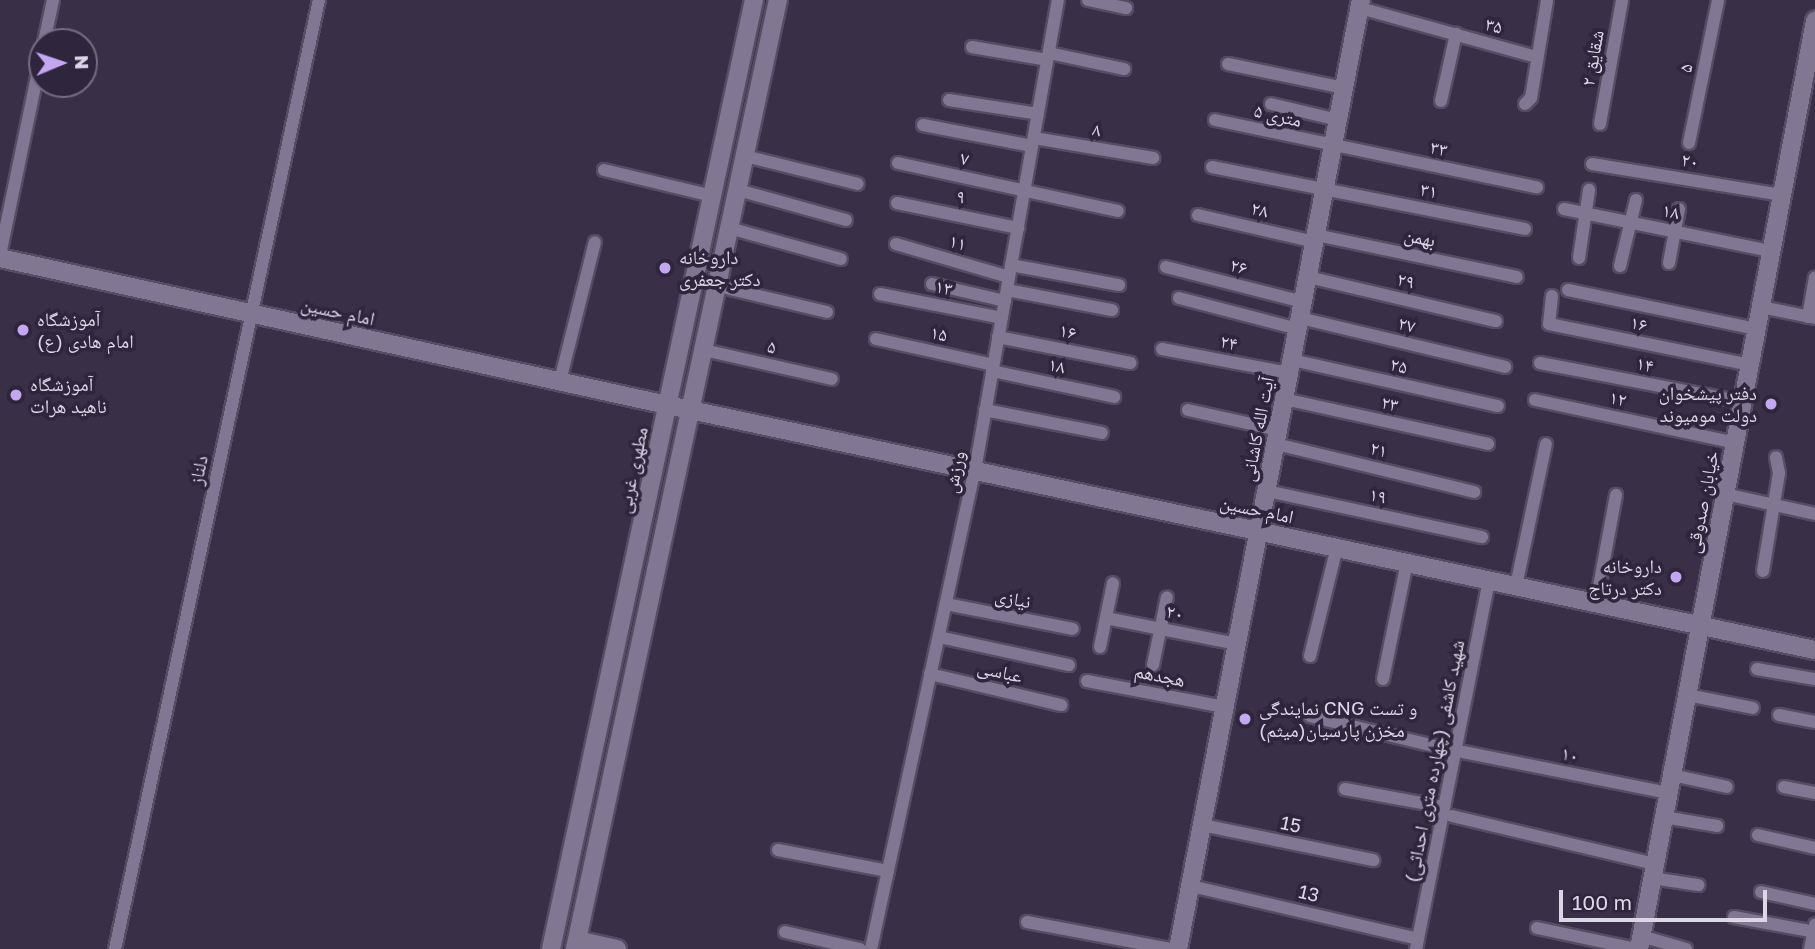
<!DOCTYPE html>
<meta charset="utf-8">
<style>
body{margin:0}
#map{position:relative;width:1815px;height:949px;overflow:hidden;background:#393048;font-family:"Golos Text","Noto Naskh Arabic",sans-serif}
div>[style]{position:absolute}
.roads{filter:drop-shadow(2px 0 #554d62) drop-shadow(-2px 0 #554d62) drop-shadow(0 2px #554d62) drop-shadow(0 -2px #554d62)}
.street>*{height:12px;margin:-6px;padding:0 6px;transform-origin:6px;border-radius:6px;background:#817792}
.secondary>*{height:18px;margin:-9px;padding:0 9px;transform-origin:9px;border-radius:9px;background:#817792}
.dots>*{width:19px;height:19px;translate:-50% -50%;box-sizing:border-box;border:4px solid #2f263d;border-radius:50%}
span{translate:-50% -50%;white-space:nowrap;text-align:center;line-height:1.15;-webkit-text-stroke:7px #2f263d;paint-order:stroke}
.street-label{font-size:19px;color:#dcd7e6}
.poi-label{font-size:19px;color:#dcd7e6}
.left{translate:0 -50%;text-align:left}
.right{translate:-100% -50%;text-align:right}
.north{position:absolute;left:28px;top:28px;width:70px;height:70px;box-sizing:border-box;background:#2f263d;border:2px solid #746d81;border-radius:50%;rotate:88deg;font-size:19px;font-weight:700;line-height:28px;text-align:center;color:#dcd7e6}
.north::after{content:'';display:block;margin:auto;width:24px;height:32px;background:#c4a7f1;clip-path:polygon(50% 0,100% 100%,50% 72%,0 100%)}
.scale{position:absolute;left:1559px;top:890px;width:208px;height:32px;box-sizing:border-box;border:4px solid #dcd7e6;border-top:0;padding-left:9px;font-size:21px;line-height:24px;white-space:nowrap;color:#dcd7e6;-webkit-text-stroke:5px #2f263d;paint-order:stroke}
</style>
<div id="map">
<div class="roads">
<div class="street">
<div style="left:1088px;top:0;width:39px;rotate:12deg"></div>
<div style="left:1360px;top:8px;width:184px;rotate:15.5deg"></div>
<div style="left:44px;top:42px;width:43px;rotate:-77.9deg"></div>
<div style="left:972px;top:47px;width:76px;rotate:9.8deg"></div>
<div style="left:1049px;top:53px;width:77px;rotate:12deg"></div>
<div style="left:1228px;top:64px;width:118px;rotate:11.7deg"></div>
<div style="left:949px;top:100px;width:90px;rotate:8.9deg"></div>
<div style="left:1441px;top:101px;width:69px;rotate:-77.4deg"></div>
<div style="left:1271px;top:104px;width:69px;rotate:13.4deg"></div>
<div style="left:1525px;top:104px;width:8px;rotate:-45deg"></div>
<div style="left:1531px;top:98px;width:99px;rotate:-80.7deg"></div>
<div style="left:1215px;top:120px;width:329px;rotate:11.8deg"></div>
<div style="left:1600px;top:124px;width:126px;rotate:-79.9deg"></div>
<div style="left:923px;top:125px;width:111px;rotate:10.9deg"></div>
<div style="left:1034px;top:138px;width:121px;rotate:9.5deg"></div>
<div style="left:1689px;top:143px;width:146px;rotate:-78.5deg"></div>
<div style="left:745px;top:156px;width:116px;rotate:13.9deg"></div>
<div style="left:898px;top:163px;width:225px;rotate:12.3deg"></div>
<div style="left:1592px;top:164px;width:193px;rotate:9.3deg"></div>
<div style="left:1212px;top:167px;width:319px;rotate:11.2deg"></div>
<div style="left:604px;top:170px;width:111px;rotate:13.5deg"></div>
<div style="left:738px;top:190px;width:112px;rotate:15.5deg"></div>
<div style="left:897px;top:203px;width:124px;rotate:11.7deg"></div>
<div style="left:1564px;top:209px;width:211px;rotate:11.5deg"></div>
<div style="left:1198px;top:215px;width:120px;rotate:13deg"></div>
<div style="left:729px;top:228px;width:116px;rotate:15.5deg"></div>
<div style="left:1316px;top:235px;width:205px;rotate:11.8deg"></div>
<div style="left:896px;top:244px;width:118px;rotate:16.3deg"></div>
<div style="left:0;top:255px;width:207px;rotate:-78.3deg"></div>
<div style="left:1579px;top:258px;width:69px;rotate:-81.6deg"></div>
<div style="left:1669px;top:263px;width:55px;rotate:-79.5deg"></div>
<div style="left:1011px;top:265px;width:110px;rotate:10.5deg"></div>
<div style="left:1620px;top:266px;width:68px;rotate:-76.4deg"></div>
<div style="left:1166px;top:267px;width:141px;rotate:14.3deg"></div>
<div style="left:1308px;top:277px;width:193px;rotate:13.2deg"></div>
<div style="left:932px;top:284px;width:75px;rotate:13.1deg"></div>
<div style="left:717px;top:286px;width:113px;rotate:13.3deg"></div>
<div style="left:1007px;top:290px;width:107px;rotate:10.8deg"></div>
<div style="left:1568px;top:290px;width:193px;rotate:11.7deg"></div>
<div style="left:880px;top:294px;width:124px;rotate:11.1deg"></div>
<div style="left:1552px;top:296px;width:28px;rotate:96deg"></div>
<div style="left:1549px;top:324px;width:205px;rotate:11.5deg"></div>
<div style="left:1179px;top:298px;width:123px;rotate:14.6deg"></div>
<div style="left:1761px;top:307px;width:55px;rotate:11.5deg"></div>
<div style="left:1808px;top:317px;width:40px;rotate:-80deg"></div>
<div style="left:1300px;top:318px;width:211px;rotate:13.4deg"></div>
<div style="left:998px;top:337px;width:135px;rotate:11.1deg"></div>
<div style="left:876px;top:339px;width:120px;rotate:12.5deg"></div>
<div style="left:1162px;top:349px;width:129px;rotate:10.7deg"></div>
<div style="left:704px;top:350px;width:131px;rotate:12.8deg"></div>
<div style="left:1292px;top:360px;width:211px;rotate:12.6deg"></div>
<div style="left:1540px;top:363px;width:207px;rotate:10.9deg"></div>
<div style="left:992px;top:371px;width:125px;rotate:12deg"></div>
<div style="left:560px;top:381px;width:143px;rotate:-75.9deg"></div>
<div style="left:1284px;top:399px;width:209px;rotate:12.4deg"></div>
<div style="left:1535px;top:400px;width:205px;rotate:12.1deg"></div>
<div style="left:985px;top:410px;width:119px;rotate:11.1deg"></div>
<div style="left:1188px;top:410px;width:92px;rotate:12.5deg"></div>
<div style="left:1276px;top:444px;width:204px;rotate:13.6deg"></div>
<div style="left:1267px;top:491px;width:220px;rotate:12.1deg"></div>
<div style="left:1725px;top:494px;width:92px;rotate:12.5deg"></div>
<div style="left:1763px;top:571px;width:99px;rotate:-80.7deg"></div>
<div style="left:1779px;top:473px;width:16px;rotate:-101deg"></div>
<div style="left:1516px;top:586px;width:145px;rotate:-78.1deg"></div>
<div style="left:1596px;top:603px;width:110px;rotate:-79.5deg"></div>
<div style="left:946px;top:604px;width:129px;rotate:11.1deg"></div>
<div style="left:1106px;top:618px;width:134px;rotate:11.2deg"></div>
<div style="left:939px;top:637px;width:133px;rotate:12.2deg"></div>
<div style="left:1100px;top:647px;width:65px;rotate:-78.5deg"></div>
<div style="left:1310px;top:656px;width:112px;rotate:-76.1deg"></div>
<div style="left:1153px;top:665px;width:69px;rotate:-78.4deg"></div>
<div style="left:1757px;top:669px;width:59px;rotate:9.8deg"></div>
<div style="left:930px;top:674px;width:135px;rotate:13.3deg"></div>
<div style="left:1383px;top:679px;width:119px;rotate:-78.4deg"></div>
<div style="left:1087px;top:681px;width:140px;rotate:10.7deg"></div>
<div style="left:1687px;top:695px;width:67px;rotate:11.1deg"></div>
<div style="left:1779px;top:715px;width:37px;rotate:11deg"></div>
<div style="left:1310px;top:716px;width:149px;rotate:13.6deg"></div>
<div style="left:1463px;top:752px;width:210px;rotate:11.3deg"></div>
<div style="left:1672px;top:775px;width:56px;rotate:12.3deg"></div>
<div style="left:1784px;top:787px;width:32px;rotate:11deg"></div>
<div style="left:1345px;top:789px;width:101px;rotate:10.3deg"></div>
<div style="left:1452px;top:816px;width:209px;rotate:13.3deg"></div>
<div style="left:1664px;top:817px;width:54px;rotate:9.6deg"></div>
<div style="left:1202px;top:825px;width:175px;rotate:11.6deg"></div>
<div style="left:1758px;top:835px;width:58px;rotate:12.8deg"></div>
<div style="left:778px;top:850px;width:112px;rotate:10.8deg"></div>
<div style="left:1652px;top:878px;width:47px;rotate:8.7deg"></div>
<div style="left:1191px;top:886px;width:233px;rotate:13.1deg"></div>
<div style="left:1761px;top:892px;width:55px;rotate:12.5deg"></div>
<div style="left:1734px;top:917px;width:82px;rotate:10.5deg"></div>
<div style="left:1027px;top:922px;width:147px;rotate:10.6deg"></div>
<div style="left:1537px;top:928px;width:102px;rotate:11.9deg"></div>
<div style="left:785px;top:932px;width:77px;rotate:12.8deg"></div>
<div style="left:1641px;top:936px;width:47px;rotate:16.1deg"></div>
<div style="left:115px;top:949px;width:971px;rotate:-77.87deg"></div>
<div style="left:871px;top:949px;width:490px;rotate:-77.8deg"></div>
<div style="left:975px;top:470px;width:477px;rotate:-80deg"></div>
<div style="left:1416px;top:949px;width:376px;rotate:-78.8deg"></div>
<div style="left:1810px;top:949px;width:25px;rotate:-78deg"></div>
</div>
<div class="secondary">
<div style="left:0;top:258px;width:683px;rotate:12.43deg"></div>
<div style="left:667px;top:405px;width:1174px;rotate:12.05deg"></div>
<div style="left:577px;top:940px;width:41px;rotate:12.7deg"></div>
<div style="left:551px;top:949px;width:970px;rotate:-77.93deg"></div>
<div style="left:575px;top:949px;width:970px;rotate:-77.93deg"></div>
<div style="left:1178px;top:949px;width:966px;rotate:-79.09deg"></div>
<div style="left:1639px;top:949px;width:945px;rotate:-79.26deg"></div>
</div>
</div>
<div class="dots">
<div style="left:665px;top:268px;background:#c4a7f1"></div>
<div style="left:23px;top:330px;background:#c4a7f1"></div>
<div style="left:16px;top:395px;background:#c4a7f1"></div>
<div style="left:1771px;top:404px;background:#c4a7f1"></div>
<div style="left:1676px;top:577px;background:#c4a7f1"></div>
<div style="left:1245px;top:719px;background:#c4a7f1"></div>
</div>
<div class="street-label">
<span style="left:1494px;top:25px;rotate:15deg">۳۵</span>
<span style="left:1592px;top:58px;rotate:-80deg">شقایق ۲</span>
<span style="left:1685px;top:68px;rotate:-79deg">۵</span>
<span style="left:1278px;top:115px;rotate:13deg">۵ متری</span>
<span style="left:1097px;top:129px;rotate:10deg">۸</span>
<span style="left:1439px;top:148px;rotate:11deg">۳۳</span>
<span style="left:965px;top:158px;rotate:12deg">۷</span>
<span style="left:1690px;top:160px;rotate:9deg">۲۰</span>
<span style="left:1429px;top:190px;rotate:11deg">۳۱</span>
<span style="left:961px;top:196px;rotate:12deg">۹</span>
<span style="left:1260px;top:209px;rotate:13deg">۲۸</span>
<span style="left:1671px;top:211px;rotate:11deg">۱۸</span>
<span style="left:1420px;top:237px;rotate:12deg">بهمن</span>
<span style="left:958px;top:242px;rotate:16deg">۱۱</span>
<span style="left:1239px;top:266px;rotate:14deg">۲۶</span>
<span style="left:1406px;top:280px;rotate:13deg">۲۹</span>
<span style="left:944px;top:287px;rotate:11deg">۱۳</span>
<span style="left:338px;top:311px;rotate:12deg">امام حسین</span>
<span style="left:1639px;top:323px;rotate:12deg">۱۶</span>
<span style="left:1407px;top:324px;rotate:13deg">۲۷</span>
<span style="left:1068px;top:331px;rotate:11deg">۱۶</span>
<span style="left:939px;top:333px;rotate:12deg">۱۵</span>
<span style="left:1229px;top:342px;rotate:11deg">۲۴</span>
<span style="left:772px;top:346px;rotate:13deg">۵</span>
<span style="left:1645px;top:364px;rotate:11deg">۱۴</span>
<span style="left:1057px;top:365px;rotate:12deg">۱۸</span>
<span style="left:1399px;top:365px;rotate:13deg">۲۵</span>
<span style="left:1618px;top:398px;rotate:12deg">۱۲</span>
<span style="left:1390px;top:403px;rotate:12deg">۲۳</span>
<span style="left:1257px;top:429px;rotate:-79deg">آیت الله کاشانی</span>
<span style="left:1379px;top:449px;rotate:14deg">۲۱</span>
<span style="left:198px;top:470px;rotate:-78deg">دلناز</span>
<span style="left:632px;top:470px;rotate:-78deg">مطهری غربی</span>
<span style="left:954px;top:472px;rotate:-79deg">ورزش</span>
<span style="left:1378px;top:495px;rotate:12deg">۱۹</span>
<span style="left:1702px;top:502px;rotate:-79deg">خیابان صدوقی</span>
<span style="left:1257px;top:509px;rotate:12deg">امام حسین</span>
<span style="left:1013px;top:598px;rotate:11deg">نیازی</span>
<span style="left:1175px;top:612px;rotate:11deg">۲۰</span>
<span style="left:1000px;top:671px;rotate:13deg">عباسی</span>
<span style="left:1160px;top:675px;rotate:11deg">هجدهم</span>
<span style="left:1570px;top:754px;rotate:11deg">۱۰</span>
<span style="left:1434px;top:761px;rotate:-79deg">شهید کاشفی (چهارده متری احداثی)</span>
<span style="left:1291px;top:824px;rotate:12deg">15</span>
<span style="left:1309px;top:893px;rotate:13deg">13</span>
</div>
<div class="poi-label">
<span class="left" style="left:679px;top:268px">داروخانه<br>دکتر جعفری</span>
<span class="left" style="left:37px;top:330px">آموزشگاه<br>امام هادی (ع)</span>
<span class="left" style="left:30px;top:395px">آموزشگاه<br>ناهید هرات</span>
<span class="right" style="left:1757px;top:404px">دفتر پیشخوان<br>دولت مومیوند</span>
<span class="right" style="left:1662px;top:577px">داروخانه<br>دکتر درتاج</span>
<span class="left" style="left:1259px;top:719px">نمایندگی CNG و تست<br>مخزن پارسیان(میثم)</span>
</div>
<div class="north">N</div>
<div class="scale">100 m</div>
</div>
